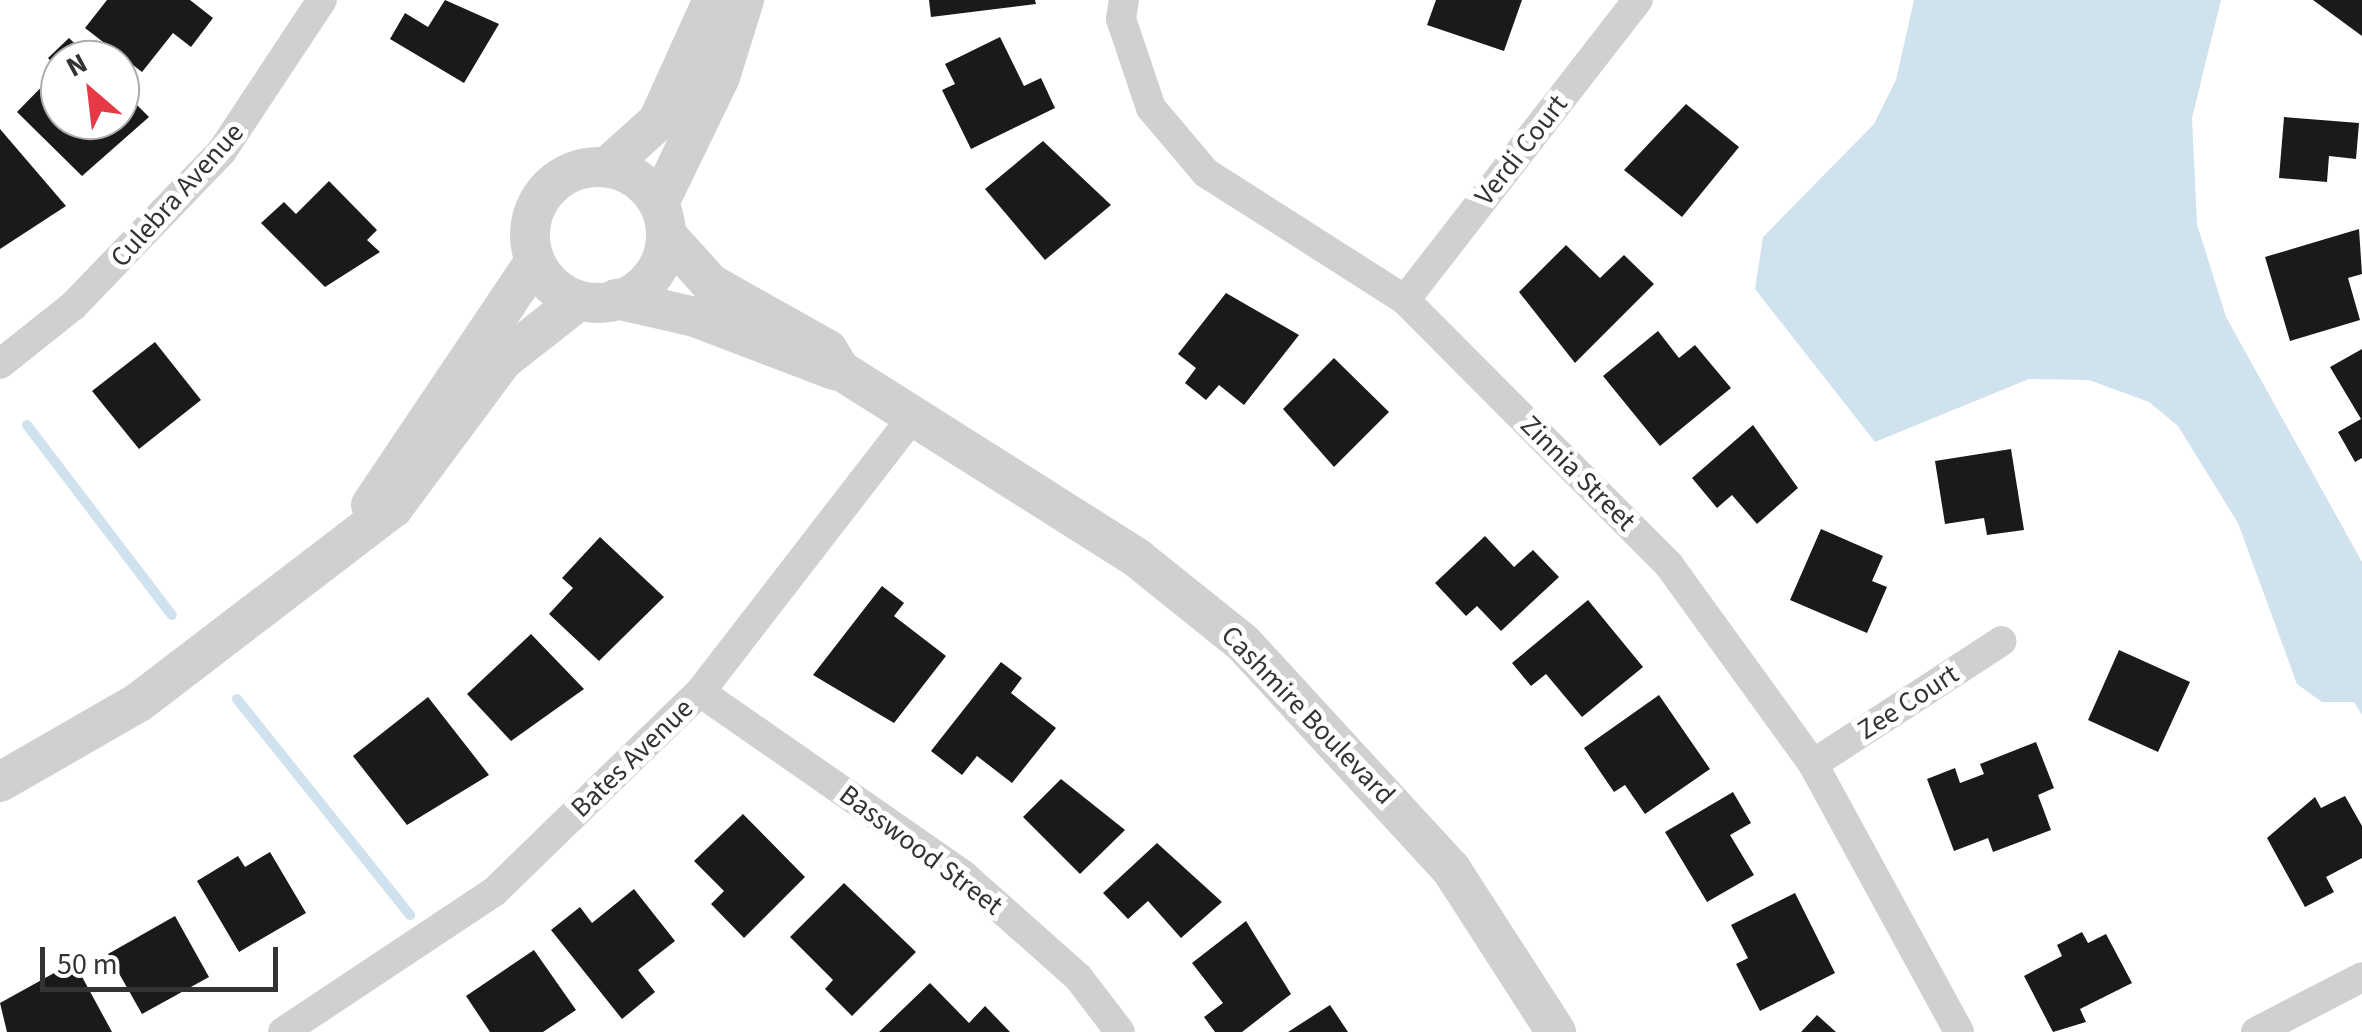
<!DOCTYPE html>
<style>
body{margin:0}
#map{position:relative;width:2362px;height:1032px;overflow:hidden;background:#fff;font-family:"Source Sans 3",sans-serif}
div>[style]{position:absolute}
.water>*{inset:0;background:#cfe2ee}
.stream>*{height:10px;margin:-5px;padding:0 5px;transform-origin:5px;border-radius:5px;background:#cfe2ee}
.building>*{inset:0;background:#1a1a1a}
.minor>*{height:30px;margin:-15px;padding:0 15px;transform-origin:15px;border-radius:15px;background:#d0d0d0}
.tertiary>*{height:40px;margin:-20px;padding:0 20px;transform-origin:20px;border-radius:20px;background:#d0d0d0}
.tertiary>.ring{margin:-20px;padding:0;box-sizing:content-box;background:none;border:40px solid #d0d0d0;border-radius:50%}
span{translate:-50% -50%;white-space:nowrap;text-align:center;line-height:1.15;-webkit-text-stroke:10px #fff;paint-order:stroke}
.street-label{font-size:28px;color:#333}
.north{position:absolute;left:40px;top:40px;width:100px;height:100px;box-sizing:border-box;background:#fff;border:2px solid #adadad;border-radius:50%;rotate:332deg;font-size:28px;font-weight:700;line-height:40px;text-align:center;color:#333}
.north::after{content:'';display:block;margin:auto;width:35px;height:45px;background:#e63946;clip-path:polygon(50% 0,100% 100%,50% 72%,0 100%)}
.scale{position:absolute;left:40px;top:947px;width:238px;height:45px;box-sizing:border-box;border:5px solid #333;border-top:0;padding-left:12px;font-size:30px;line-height:35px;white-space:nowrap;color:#333;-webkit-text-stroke:8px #fff;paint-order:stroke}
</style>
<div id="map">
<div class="water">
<div style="clip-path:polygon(1914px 0,2221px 0,2192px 118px,2197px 224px,2226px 317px,2362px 562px,2362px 715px,2354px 702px,2322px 702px,2297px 684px,2238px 523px,2178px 426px,2149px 402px,2089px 380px,2029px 379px,1875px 442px,1755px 289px,1763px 237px,1874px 124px,1896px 80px)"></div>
</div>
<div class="stream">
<div style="left:27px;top:425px;width:239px;rotate:52.7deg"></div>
<div style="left:237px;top:699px;width:277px;rotate:51.3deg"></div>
</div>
<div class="building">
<div style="clip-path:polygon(107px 0,190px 0,213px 18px,191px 47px,173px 33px,142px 72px,85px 28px)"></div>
<div style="clip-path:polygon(445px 0,499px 24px,464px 83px,390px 39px,405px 13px,428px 27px)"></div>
<div style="clip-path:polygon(929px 0,1035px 0,1036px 4px,931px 17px)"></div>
<div style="clip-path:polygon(1436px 0,1522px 0,1504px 51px,1427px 25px)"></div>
<div style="clip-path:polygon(2313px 0,2362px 0,2362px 36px)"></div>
<div style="clip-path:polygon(1000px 37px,1024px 86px,1041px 78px,1055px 108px,971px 149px,942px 90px,955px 84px,945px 64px)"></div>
<div style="clip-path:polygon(69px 38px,92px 60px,60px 60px,60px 120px,120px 120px,120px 88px,149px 117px,82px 176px,17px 112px,59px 69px,48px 58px)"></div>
<div style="clip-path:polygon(1686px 104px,1739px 147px,1682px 217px,1624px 170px)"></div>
<div style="clip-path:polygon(2284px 117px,2359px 123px,2356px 159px,2329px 156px,2327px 182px,2279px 178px)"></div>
<div style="clip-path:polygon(0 129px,66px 206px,0 249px)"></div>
<div style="clip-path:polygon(1043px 141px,1111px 205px,1045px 260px,985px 189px)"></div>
<div style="clip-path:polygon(329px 181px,377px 230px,367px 240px,380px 252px,325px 287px,261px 223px,284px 202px,296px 214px)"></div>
<div style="clip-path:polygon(2359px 229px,2362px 274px,2348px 278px,2360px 320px,2290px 341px,2265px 257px)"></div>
<div style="clip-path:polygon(1566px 245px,1600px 278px,1624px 255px,1654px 284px,1575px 363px,1519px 292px)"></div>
<div style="clip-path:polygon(1226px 293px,1299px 335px,1244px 405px,1219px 385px,1206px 400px,1185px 383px,1196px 368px,1178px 354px)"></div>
<div style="clip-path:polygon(1658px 331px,1679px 358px,1695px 345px,1731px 388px,1660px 446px,1603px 376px)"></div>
<div style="clip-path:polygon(155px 342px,201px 400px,139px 449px,92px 391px)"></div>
<div style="clip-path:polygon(2362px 349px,2362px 458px,2355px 462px,2338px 432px,2361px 419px,2330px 367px)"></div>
<div style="clip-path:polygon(1334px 358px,1389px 412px,1334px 467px,1283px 409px)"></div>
<div style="clip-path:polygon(1753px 425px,1798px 488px,1757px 524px,1732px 495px,1717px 508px,1692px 478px)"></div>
<div style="clip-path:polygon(2011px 449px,2024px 530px,1987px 535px,1984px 518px,1945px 524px,1935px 461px)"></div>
<div style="clip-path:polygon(1821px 529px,1883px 556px,1872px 581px,1887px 587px,1867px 633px,1790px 600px)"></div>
<div style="clip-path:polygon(1485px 536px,1514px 567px,1533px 550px,1559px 577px,1501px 631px,1477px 606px,1466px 616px,1435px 583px)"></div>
<div style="clip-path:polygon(600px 537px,664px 597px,599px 661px,549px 614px,573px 588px,562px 578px)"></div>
<div style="clip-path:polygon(882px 586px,904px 603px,894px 616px,946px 656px,894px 723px,813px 675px)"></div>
<div style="clip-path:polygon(1588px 600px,1643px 667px,1582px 717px,1546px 674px,1531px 686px,1512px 663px)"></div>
<div style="clip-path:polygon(531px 634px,584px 689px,511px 741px,467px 694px)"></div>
<div style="clip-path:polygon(2119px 650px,2190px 682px,2158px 752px,2088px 720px)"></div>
<div style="clip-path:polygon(1001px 662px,1022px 678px,1011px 693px,1056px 728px,1012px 783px,977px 756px,962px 775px,931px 751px)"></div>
<div style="clip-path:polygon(1659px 695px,1710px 769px,1645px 814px,1625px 785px,1614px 792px,1584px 748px)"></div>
<div style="clip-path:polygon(428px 697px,489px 775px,407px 825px,353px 756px)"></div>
<div style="clip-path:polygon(2036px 742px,2054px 788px,2038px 795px,2051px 830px,1993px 852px,1988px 838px,1954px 851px,1927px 779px,1955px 768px,1960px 783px,1984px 774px,1980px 764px)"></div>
<div style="clip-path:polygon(1061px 779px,1125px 830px,1080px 874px,1023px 817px)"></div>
<div style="clip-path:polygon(1733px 792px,1751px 823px,1730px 835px,1754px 875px,1707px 902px,1665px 832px)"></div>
<div style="clip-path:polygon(2345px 796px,2362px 826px,2362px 858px,2326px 877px,2334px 892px,2305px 907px,2267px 838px,2315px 797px,2321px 808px)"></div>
<div style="clip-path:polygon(743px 814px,805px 877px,744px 938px,711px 904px,724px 891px,694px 861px)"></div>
<div style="clip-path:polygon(1157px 843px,1222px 902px,1181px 938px,1148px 901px,1128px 919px,1103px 893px)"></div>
<div style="clip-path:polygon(270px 852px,306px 913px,239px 952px,197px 881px,238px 856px,245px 867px)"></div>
<div style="clip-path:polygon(844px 883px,916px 952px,852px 1016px,825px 989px,833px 980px,790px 937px)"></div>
<div style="clip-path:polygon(634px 889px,675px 941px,638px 970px,655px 992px,622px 1019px,551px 930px,580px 907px,592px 923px)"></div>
<div style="clip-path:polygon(1795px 893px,1835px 973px,1760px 1011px,1736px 964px,1748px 958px,1731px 925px)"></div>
<div style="clip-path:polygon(175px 916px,209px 977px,142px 1014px,108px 954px)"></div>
<div style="clip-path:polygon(1246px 921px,1291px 994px,1242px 1032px,1215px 1032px,1204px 1017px,1223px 1003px,1192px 963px)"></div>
<div style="clip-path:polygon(2082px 932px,2088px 943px,2106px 934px,2132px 983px,2080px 1009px,2086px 1022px,2053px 1032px,2024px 976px,2062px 956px,2057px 945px)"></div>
<div style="clip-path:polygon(534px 950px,576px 1010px,543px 1032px,490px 1032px,466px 996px)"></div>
<div style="clip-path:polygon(74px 962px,112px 1032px,7px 1032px,0 1003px)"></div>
<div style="clip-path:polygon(930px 983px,969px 1023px,985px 1006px,1010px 1032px,879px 1032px)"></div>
<div style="clip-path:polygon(1330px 1005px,1348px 1032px,1288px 1032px)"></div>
<div style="clip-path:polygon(1817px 1015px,1836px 1032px,1801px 1032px)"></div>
</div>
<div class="minor">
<div style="left:1124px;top:0;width:19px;rotate:99deg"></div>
<div style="left:1121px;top:19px;width:94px;rotate:71.4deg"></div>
<div style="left:1151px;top:108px;width:85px;rotate:49.8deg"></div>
<div style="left:1206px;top:173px;width:236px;rotate:32.5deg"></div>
<div style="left:1405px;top:300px;width:374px;rotate:45.1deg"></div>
<div style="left:1669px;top:565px;width:246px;rotate:54.1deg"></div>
<div style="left:1813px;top:764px;width:305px;rotate:61.4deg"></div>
<div style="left:1405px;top:300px;width:380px;rotate:-52.2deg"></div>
<div style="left:0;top:364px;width:93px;rotate:-38.5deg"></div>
<div style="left:73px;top:306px;width:215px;rotate:-46.1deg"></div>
<div style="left:222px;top:151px;width:181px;rotate:-56.5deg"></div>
<div style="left:700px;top:692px;width:320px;rotate:34.8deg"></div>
<div style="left:963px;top:875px;width:154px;rotate:41.6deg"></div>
<div style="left:1078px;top:977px;width:69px;rotate:52.6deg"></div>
<div style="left:1813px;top:764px;width:225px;rotate:-33.1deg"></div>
<div style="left:283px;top:1032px;width:253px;rotate:-33.6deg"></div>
<div style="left:494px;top:892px;width:287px;rotate:-44.2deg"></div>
<div style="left:700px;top:692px;width:350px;rotate:-52.3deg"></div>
<div style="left:2256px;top:1032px;width:119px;rotate:-27.4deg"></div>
</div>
<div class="tertiary">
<div class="ring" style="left:530px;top:167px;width:96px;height:96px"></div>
<div style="left:607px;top:167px;width:69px;rotate:-42deg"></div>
<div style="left:658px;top:121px;width:133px;rotate:-65.6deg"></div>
<div style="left:659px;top:203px;width:140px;rotate:-64.2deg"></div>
<div style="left:720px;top:77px;width:81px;rotate:-72.7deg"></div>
<div style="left:670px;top:239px;width:61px;rotate:47.7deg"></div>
<div style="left:711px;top:284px;width:134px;rotate:29.4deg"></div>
<div style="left:828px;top:350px;width:23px;rotate:59deg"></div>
<div style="left:840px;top:370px;width:352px;rotate:32.3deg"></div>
<div style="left:1137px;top:558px;width:136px;rotate:38.7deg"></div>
<div style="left:1243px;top:643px;width:307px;rotate:47.4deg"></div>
<div style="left:1451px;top:869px;width:194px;rotate:57.2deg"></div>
<div style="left:616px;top:299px;width:81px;rotate:12.8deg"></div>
<div style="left:695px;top:317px;width:149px;rotate:20.9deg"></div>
<div style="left:371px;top:505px;width:293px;rotate:-56.1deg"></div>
<div style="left:0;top:782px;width:160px;rotate:-29.9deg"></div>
<div style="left:139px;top:702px;width:320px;rotate:-37.4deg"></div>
<div style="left:393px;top:508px;width:184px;rotate:-53.4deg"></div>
<div style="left:503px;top:360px;width:94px;rotate:-38.1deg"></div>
</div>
<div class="street-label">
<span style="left:1521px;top:150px;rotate:-52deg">Verdi Court</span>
<span style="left:177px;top:195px;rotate:-48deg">Culebra Avenue</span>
<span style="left:1578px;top:473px;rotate:45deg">Zinnia Street</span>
<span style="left:1908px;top:702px;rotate:-33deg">Zee Court</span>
<span style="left:1308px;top:715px;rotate:46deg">Cashmire Boulevard</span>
<span style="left:632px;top:758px;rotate:-44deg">Bates Avenue</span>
<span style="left:921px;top:850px;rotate:37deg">Basswood Street</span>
</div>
<div class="north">N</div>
<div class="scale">50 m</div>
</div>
